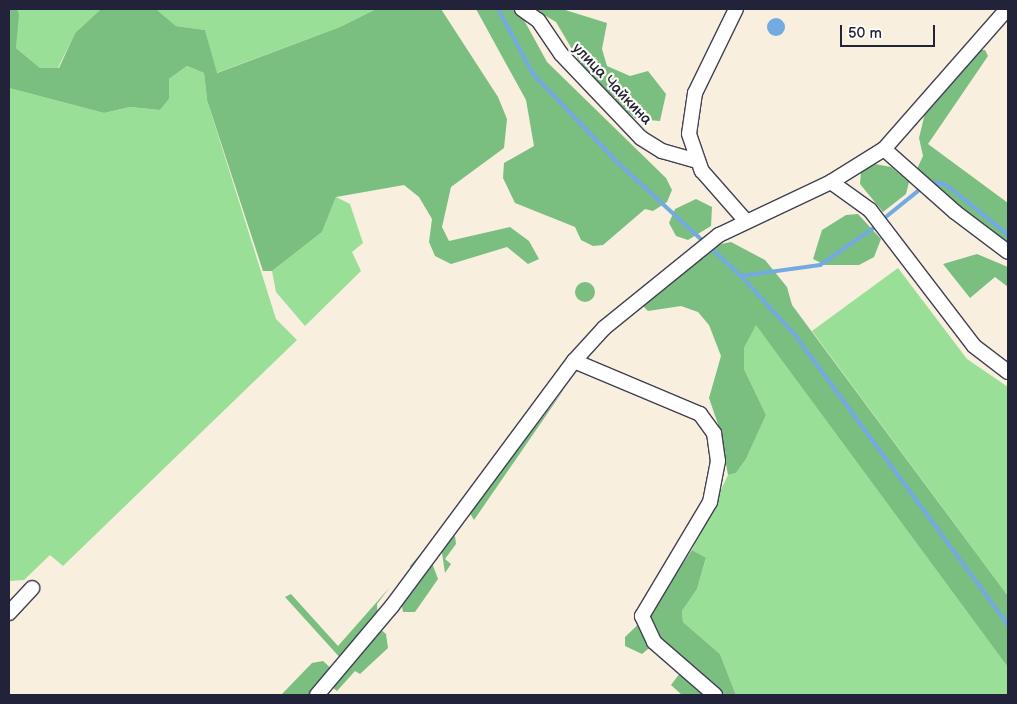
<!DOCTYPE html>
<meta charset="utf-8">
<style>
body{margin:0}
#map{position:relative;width:1017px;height:704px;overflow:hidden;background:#f8efde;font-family:"Balsamiq Sans",sans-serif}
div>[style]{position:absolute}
.green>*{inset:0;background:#99df98}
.forest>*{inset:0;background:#7abe80}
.round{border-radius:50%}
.water>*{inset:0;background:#74aae2}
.stream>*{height:4px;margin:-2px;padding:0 2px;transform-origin:2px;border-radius:2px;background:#74aae2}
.roads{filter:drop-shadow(1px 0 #424153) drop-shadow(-1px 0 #424153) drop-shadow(0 1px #424153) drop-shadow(0 -1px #424153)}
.minor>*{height:14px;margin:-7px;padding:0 7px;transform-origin:7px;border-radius:7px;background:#fff}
span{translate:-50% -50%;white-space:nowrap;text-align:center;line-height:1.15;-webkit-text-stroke:4.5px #fdfcf7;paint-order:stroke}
.street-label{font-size:15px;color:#22223b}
.frame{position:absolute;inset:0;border:10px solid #22223b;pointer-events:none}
.scale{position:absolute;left:840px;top:25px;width:95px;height:22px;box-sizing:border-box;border:2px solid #22223b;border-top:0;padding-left:6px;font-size:15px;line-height:18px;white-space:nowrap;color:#22223b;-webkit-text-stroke:4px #fdfcf7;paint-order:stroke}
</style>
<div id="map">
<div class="green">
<div style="clip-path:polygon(17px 9px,101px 9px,75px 33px,58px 68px,40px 68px,16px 48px)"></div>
<div style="clip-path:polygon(156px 9px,376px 9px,340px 27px,216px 73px,205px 30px,176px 26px)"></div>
<div style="clip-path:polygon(187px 66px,204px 73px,207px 100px,276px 319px,297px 340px,63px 566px,50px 555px,24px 580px,9px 581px,9px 88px,104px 113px,130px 107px,160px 110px,169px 99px,169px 79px)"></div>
<div style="clip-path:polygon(336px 197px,350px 204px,363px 243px,352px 252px,361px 271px,305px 326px,276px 292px,272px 271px,322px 232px)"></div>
<div style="clip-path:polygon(898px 268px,967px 359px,1008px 387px,1008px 596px,812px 331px)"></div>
<div style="clip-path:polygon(756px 324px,1001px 656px,1008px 667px,1008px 695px,736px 695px,720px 654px,683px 622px,682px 611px,697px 589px,706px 559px,692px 550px,728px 475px,736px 473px,746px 459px,766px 415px,744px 369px,744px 348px)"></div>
</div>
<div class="forest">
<div style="clip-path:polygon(9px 9px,17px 9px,19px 14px,16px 48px,40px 68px,59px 68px,75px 33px,101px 9px,156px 9px,176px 26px,205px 30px,217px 73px,340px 27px,376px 9px,441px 9px,498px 97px,507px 119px,504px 148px,451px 187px,442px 227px,449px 241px,510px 227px,529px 241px,539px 259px,528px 264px,507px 247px,451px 264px,435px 256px,429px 242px,432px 219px,419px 197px,404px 185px,336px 197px,322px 232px,272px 271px,263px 271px,207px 100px,204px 73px,187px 66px,169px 79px,169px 99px,160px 110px,130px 107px,104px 113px,9px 88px)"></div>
<div style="clip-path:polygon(476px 9px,518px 9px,547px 62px,666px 178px,672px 190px,667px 202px,653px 211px,645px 209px,603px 245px,593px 246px,581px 240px,575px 227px,515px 203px,503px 178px,504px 163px,534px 146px,526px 100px)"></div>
<div style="clip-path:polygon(534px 9px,562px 9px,607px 23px,602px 49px,607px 66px,630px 76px,648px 71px,666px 94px,660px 121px,636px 119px,605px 94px,589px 78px,556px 22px)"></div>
<div style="clip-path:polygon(978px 50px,985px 50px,988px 56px,928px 144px,1008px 203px,1008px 248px,916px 171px,923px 156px,919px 138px,926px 109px)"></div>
<div style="clip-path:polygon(875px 164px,891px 167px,909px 182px,906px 194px,883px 212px,860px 184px,861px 172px)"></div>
<div style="clip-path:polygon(696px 199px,712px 207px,711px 226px,688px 240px,676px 236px,669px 223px,675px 209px)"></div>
<div style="clip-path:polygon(858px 214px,881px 239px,874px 257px,859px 265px,825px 265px,813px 259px,822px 230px,846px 215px)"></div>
<div style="clip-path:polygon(731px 242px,765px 260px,787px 287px,792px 305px,1008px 596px,1008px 667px,756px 325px,744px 348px,744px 369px,766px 415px,746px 459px,736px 473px,728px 475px,720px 430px,709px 398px,721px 356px,709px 325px,698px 312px,681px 306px,648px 311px,643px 306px,696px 259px,721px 244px)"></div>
<div style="clip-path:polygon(977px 254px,1008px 267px,1008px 287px,995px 277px,970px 298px,943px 264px)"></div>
<div class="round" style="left:575px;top:282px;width:20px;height:20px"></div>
<div style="clip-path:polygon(565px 388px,474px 520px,468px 510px,433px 541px,532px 404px,474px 490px,483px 496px)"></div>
<div style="clip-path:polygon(455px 536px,456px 544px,445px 559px,451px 564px,445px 573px,441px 546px)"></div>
<div style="clip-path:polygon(426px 548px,434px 548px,432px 563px,438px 579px,415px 612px,403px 612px,401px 601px,416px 582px,410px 566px)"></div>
<div style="clip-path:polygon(692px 550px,706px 558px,697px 589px,682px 611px,683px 622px,720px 654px,736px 695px,682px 695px,671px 685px,686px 665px,659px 640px,642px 654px,625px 646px,625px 637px,649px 614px)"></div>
<div style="clip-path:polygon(390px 587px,377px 604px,378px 627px,386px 634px,388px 648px,360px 674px,355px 671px,337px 691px,324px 681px,312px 695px,281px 695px,312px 663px,323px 661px,336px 673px,343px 661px,285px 597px,291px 594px,338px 646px)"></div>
</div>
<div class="water">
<div class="round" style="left:767px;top:18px;width:18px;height:18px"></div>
</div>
<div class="stream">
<div style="left:498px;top:9px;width:74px;rotate:61.7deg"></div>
<div style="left:533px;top:74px;width:120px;rotate:46.3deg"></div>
<div style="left:616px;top:161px;width:117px;rotate:42.6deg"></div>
<div style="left:936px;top:182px;width:13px;rotate:18deg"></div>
<div style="left:948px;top:186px;width:77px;rotate:39.2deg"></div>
<div style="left:887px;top:216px;width:40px;rotate:-39deg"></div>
<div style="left:712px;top:249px;width:40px;rotate:43deg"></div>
<div style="left:741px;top:276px;width:80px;rotate:-7.9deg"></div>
<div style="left:820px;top:265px;width:67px;rotate:-34.6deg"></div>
<div style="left:741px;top:276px;width:80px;rotate:47.5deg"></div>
<div style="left:795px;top:335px;width:360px;rotate:53.7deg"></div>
</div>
<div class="roads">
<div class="minor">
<div style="left:522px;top:9px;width:19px;rotate:35deg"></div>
<div style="left:538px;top:20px;width:41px;rotate:55.9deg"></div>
<div style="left:561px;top:54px;width:116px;rotate:46.4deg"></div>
<div style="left:641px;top:138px;width:25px;rotate:32deg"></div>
<div style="left:662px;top:151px;width:33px;rotate:16deg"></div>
<div style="left:736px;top:9px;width:93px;rotate:116deg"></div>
<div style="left:695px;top:93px;width:41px;rotate:98.3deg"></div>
<div style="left:689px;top:134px;width:39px;rotate:71deg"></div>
<div style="left:702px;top:171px;width:67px;rotate:48.7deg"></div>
<div style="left:884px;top:149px;width:95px;rotate:41.6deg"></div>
<div style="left:955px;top:212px;width:66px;rotate:37deg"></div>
<div style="left:831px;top:182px;width:48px;rotate:35.7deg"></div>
<div style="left:870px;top:210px;width:171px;rotate:52.6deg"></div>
<div style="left:974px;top:346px;width:43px;rotate:37.4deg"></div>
<div style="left:574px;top:361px;width:137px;rotate:22.8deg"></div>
<div style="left:700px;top:414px;width:24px;rotate:54deg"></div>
<div style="left:714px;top:433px;width:28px;rotate:82deg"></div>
<div style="left:718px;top:461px;width:42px;rotate:101deg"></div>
<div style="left:710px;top:502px;width:133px;rotate:120.8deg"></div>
<div style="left:642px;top:616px;width:29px;rotate:65deg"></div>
<div style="left:654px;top:642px;width:81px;rotate:41deg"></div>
<div style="left:9px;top:613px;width:34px;rotate:-47deg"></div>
<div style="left:317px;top:695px;width:116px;rotate:-49.9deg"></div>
<div style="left:392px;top:606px;width:305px;rotate:-53.4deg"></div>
<div style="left:574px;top:361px;width:45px;rotate:-47.7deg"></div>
<div style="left:604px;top:328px;width:148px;rotate:-39deg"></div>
<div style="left:719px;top:235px;width:124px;rotate:-25.3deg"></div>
<div style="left:831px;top:182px;width:62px;rotate:-31.9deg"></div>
<div style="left:884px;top:149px;width:186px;rotate:-48.7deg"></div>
</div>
</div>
<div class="street-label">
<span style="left:612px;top:84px;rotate:46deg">улица Чайкина</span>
</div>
<div class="frame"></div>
<div class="scale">50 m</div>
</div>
